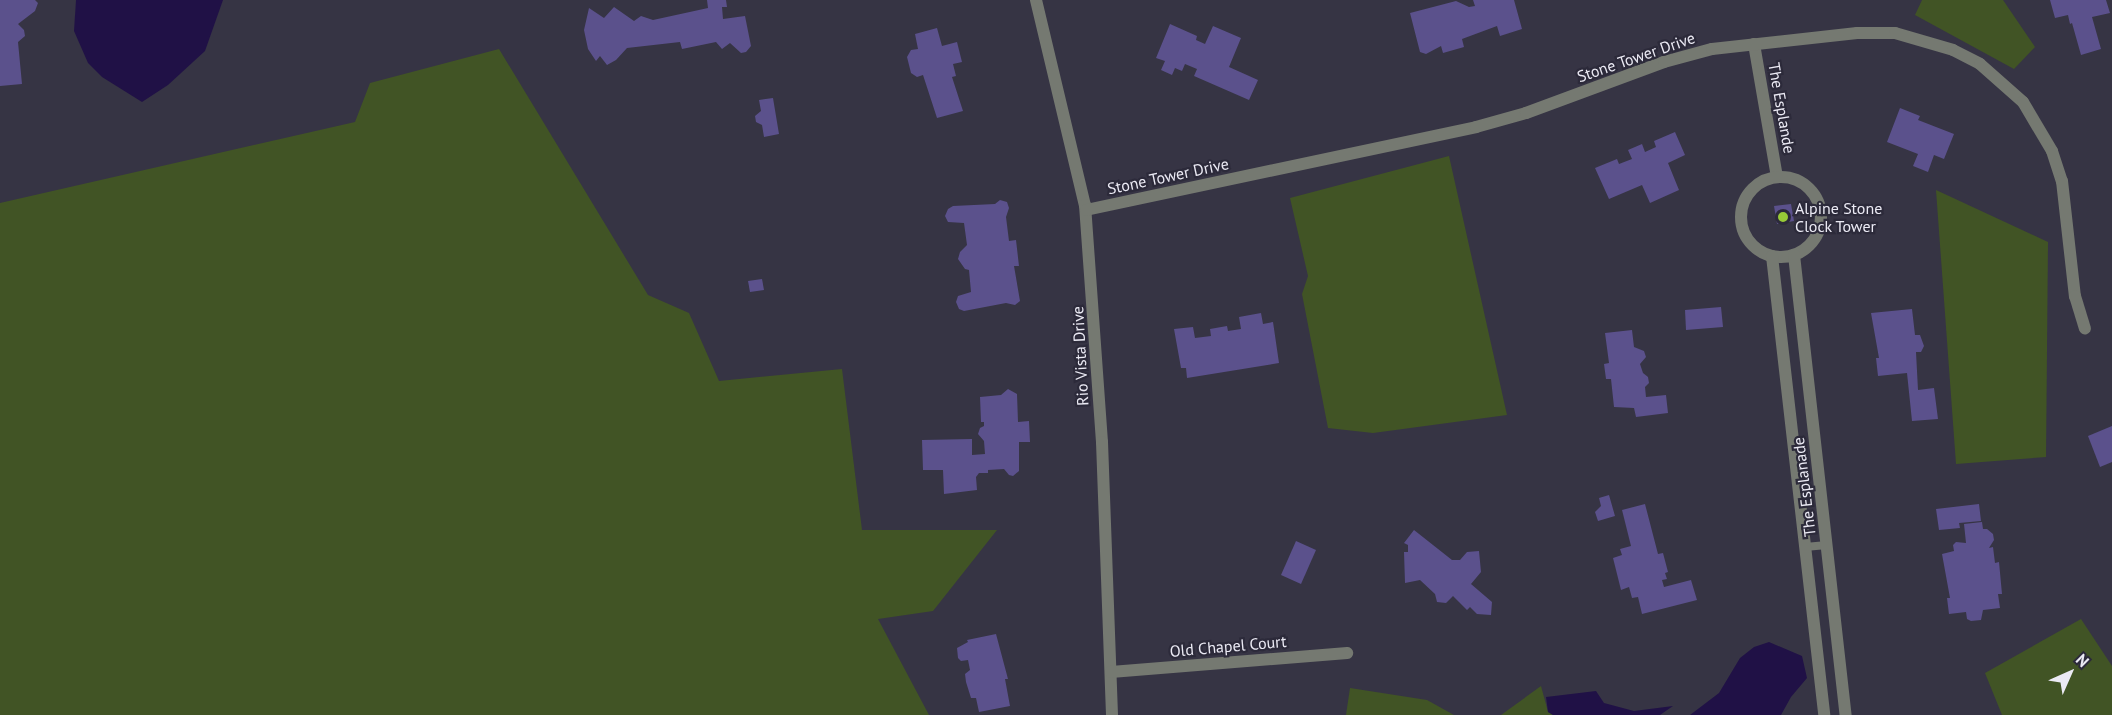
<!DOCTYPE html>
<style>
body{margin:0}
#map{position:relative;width:2112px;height:715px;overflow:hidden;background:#363444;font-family:"PT Sans",sans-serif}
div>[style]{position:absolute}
.green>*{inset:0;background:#415425}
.water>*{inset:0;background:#201146}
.building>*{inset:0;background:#5b518c}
.lane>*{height:8px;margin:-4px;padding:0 4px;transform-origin:4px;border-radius:4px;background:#757971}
.street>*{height:12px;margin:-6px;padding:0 6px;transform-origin:6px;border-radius:6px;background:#757971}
.street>.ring{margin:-6px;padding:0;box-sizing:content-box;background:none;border:12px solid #757971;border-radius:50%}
.dots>*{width:16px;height:16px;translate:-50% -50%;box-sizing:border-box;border:3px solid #2c2a3a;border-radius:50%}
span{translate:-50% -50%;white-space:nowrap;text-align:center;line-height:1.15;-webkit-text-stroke:4.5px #2c2a3a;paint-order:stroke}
.street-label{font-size:16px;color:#ebeaf4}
.poi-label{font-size:16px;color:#ebeaf4}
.left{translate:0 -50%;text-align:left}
.north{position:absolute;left:2040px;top:643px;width:60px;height:60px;-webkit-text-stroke:4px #2c2a3a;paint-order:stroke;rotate:45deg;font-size:16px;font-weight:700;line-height:24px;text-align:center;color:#ebeaf4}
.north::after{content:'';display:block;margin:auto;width:21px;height:27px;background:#ebeaf4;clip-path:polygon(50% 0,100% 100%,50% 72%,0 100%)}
</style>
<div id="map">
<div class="green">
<div style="clip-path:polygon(1922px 0,2003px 0,2035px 47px,2014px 69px,1915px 15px)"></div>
<div style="clip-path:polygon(499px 49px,648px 295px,689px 313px,719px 381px,842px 369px,862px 530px,997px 530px,933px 611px,878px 619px,929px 715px,0 715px,0 203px,355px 122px,370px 83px)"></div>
<div style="clip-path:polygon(1449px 156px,1507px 415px,1373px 433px,1328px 428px,1302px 294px,1308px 276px,1290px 198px)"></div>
<div style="clip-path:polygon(1936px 190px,2048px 242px,2046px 457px,1956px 464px)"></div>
<div style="clip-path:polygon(2081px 619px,2112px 666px,2112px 715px,2002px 715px,1985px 673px)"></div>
<div style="clip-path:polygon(1541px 686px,1548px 712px,1553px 715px,1501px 715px)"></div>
<div style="clip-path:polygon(1350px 688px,1427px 700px,1454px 715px,1346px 715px)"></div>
</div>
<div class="water">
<div style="clip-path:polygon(76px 0,223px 0,205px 51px,168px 85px,142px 102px,102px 77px,88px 63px,74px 31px)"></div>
<div style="clip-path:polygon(1769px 642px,1802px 656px,1807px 678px,1791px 697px,1781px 715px,1690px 715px,1719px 693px,1740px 658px,1754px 647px)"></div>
<div style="clip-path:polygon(1596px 691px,1604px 703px,1634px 711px,1673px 706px,1660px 715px,1553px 715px,1548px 712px,1546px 697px)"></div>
</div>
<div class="building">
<div style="clip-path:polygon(0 0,35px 0,38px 3px,35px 11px,18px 24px,24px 30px,25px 36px,18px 42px,22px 84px,0 86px)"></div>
<div style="clip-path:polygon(707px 0,726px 0,727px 7px,722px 7px,723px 19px,745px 16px,751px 46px,746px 52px,741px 53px,730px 43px,722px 49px,716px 42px,682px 49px,680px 42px,627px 48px,616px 60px,607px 65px,600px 56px,596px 61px,588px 49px,584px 30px,589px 8px,604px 18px,614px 7px,634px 21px,641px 16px,653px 20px,708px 8px)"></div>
<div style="clip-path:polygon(1473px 0,1514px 0,1522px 29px,1500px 36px,1497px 26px,1462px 39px,1464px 47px,1443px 53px,1441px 46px,1426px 54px,1420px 52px,1410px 13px,1456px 1px,1469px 7px,1475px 6px)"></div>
<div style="clip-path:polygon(2050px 0,2106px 0,2110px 13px,2092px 17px,2101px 49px,2081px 55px,2072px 23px,2070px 24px,2068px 15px,2055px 18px)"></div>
<div style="clip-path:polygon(1170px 24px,1197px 36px,1196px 40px,1205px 44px,1213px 26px,1241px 38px,1229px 67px,1258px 80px,1249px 100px,1194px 76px,1197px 69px,1185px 64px,1182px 71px,1175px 68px,1172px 75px,1161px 70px,1165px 61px,1156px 58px)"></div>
<div style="clip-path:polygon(937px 28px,942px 46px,957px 42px,962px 62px,953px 64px,956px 76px,952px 77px,963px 111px,937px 118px,923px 75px,917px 77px,911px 73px,907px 57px,911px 50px,918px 49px,915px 34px)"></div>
<div style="clip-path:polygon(773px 98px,779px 134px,764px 137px,762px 125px,756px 122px,755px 116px,761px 111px,759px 100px)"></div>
<div style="clip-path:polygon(1900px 108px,1920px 116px,1918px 120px,1954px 134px,1944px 159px,1934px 155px,1928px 172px,1913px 166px,1918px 154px,1887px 142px)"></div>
<div style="clip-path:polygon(1675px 132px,1685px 155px,1668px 163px,1679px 190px,1650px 203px,1642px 185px,1609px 199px,1595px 168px,1617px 159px,1619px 164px,1632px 159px,1628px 150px,1642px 144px,1645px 152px,1656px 147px,1654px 141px)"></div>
<div style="clip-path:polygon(1000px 200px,1007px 202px,1009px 208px,1006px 217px,1009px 241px,1016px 240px,1019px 266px,1014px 266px,1020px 301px,1015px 305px,1006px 303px,964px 311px,959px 309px,956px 302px,958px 296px,971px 292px,969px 270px,965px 269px,958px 259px,960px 252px,967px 245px,964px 223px,948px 222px,945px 216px,948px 209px,953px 206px,995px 204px)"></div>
<div style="clip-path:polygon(1791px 204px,1794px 221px,1777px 224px,1774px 206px)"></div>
<div style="clip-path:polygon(762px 279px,764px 290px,750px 292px,748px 281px)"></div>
<div style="clip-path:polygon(1721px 307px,1723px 327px,1686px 330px,1685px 310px)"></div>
<div style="clip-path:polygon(1912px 309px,1915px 335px,1920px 335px,1924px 346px,1921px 352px,1916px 352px,1918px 390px,1934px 388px,1938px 419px,1912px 421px,1907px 373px,1878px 376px,1876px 358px,1879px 358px,1871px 313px)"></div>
<div style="clip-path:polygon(1261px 313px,1263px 324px,1273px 322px,1279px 363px,1187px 378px,1186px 368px,1181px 368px,1174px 329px,1193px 327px,1195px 338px,1211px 336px,1210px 329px,1227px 326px,1228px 331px,1241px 329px,1239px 317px)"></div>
<div style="clip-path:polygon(1632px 330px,1634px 347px,1644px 351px,1646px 357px,1640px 364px,1643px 373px,1648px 377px,1649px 383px,1645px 387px,1646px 397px,1666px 395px,1668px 413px,1636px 417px,1634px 408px,1614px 407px,1611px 379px,1606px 379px,1604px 364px,1609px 363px,1605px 333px)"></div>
<div style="clip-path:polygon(1008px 389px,1017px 394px,1018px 422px,1029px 421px,1030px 442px,1019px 442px,1019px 471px,1013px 476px,1009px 475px,1004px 469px,988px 470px,988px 473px,979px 473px,976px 477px,977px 490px,944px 494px,943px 470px,923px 470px,922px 440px,972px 439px,972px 455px,985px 454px,984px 441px,978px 434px,980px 428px,984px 426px,984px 422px,981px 422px,980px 397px,1001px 395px)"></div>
<div style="clip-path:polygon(2112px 426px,2112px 462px,2100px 467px,2088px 436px)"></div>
<div style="clip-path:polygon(1609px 495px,1615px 516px,1598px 521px,1595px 512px,1601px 506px,1599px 498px)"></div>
<div style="clip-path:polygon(1645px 504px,1658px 554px,1663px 553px,1668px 572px,1665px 573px,1667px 579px,1662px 580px,1664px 587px,1691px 580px,1697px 600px,1642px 614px,1638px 597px,1632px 598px,1629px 587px,1621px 590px,1613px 558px,1622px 555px,1620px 549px,1631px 546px,1622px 510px)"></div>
<div style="clip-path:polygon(1979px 504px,1981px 521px,1959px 523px,1960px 528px,1939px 530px,1936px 509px)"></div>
<div style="clip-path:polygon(1982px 522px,1983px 529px,1987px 529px,1993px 534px,1994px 540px,1989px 548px,1993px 547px,1995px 563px,1999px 562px,2002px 594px,1998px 594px,2000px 608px,1983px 610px,1981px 620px,1971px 621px,1967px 619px,1966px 612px,1949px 614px,1947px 598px,1950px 598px,1942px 554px,1954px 551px,1953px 545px,1956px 542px,1966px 543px,1964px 524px)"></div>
<div style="clip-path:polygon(1414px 530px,1452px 560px,1460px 560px,1467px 552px,1479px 551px,1481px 572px,1471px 584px,1492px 602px,1491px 615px,1477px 614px,1470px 607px,1467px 610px,1453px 596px,1446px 603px,1437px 602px,1435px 594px,1420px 580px,1405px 583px,1404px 552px,1408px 552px,1408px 545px,1404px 543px)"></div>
<div style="clip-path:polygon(1296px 541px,1316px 550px,1301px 584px,1281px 575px)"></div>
<div style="clip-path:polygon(996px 634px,1008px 679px,1005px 679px,1010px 706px,979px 712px,976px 698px,971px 698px,966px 682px,965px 674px,970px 670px,968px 660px,961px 661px,958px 658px,957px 648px,968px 642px,967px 640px)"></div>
</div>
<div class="lane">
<div style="left:1805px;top:547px;width:22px;rotate:-5deg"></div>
</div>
<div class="street">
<div style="left:1036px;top:0;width:211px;rotate:76.6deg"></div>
<div style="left:1085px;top:205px;width:238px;rotate:85.9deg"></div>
<div style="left:1102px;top:442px;width:273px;rotate:87.9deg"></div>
<div style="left:1754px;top:44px;width:135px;rotate:80.2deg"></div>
<div class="ring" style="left:1741px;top:177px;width:68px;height:68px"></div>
<div style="left:1086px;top:210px;width:399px;rotate:-12deg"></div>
<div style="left:1476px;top:127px;width:52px;rotate:-15.6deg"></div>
<div style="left:1526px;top:113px;width:147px;rotate:-20.3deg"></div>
<div style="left:1664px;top:62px;width:50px;rotate:-15.2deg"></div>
<div style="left:1712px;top:49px;width:146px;rotate:-6.3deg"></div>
<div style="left:1857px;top:33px;width:38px"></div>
<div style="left:1895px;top:33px;width:60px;rotate:16.3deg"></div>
<div style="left:1953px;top:50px;width:30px;rotate:27deg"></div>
<div style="left:1980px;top:64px;width:57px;rotate:41.5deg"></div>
<div style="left:2023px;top:102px;width:57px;rotate:59.4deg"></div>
<div style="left:2052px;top:151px;width:32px;rotate:72deg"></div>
<div style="left:2062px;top:181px;width:116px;rotate:83.6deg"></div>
<div style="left:2075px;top:296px;width:34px;rotate:73deg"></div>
<div style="left:1794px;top:255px;width:463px;rotate:83.6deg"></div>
<div style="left:1772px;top:256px;width:462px;rotate:83.5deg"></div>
<div style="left:1111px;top:672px;width:237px;rotate:-4.6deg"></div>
</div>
<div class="dots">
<div style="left:1783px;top:217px;background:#98cb37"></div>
</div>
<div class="street-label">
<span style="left:1636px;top:57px;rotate:-19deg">Stone Tower Drive</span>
<span style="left:1782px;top:108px;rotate:80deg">The Esplande</span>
<span style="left:1168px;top:176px;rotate:-12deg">Stone Tower Drive</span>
<span style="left:1080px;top:356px;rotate:-93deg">Rio Vista Drive</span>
<span style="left:1804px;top:487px;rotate:-97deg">The Esplanade</span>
<span style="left:1228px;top:646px;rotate:-5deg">Old Chapel Court</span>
</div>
<div class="poi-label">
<span class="left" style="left:1795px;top:217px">Alpine Stone<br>Clock Tower</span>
</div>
<div class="north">N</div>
</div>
